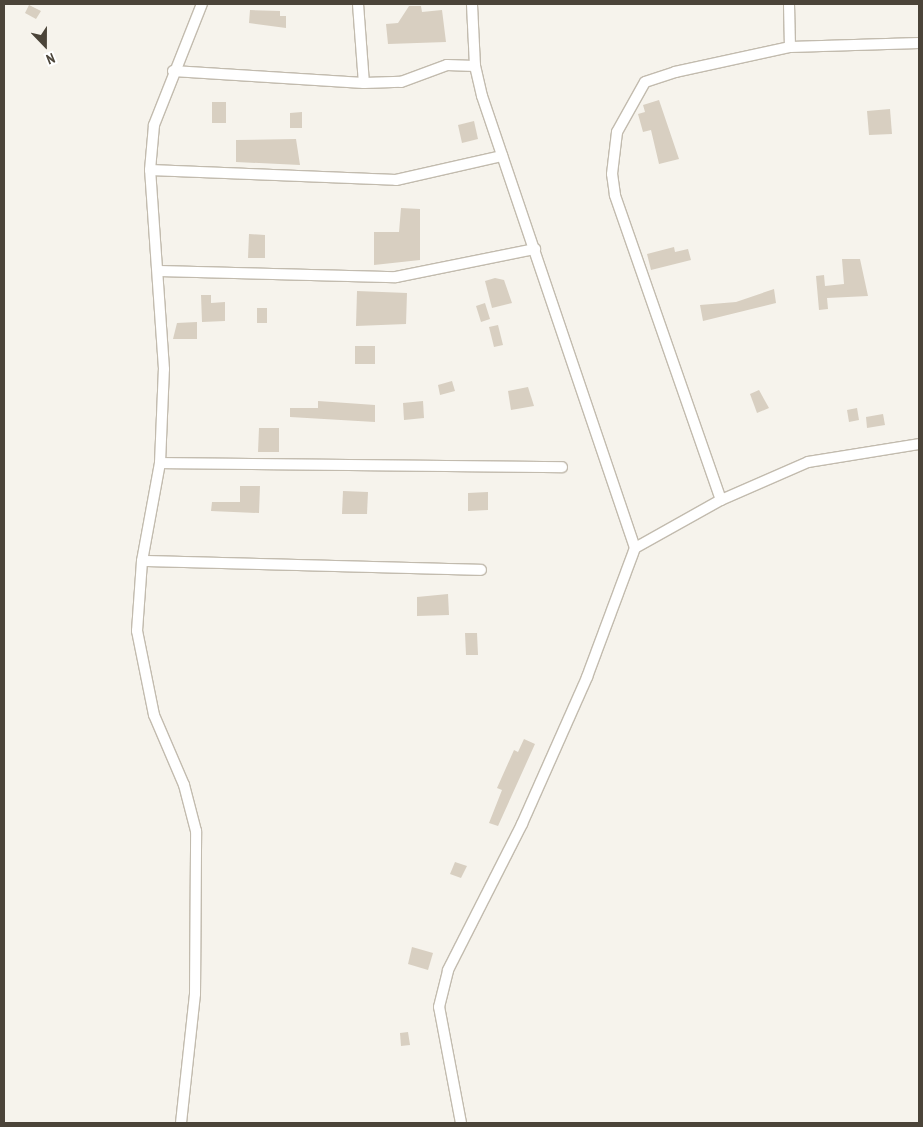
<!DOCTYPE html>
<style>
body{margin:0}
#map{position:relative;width:923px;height:1127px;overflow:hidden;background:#f6f3ec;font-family:"PT Sans Narrow",sans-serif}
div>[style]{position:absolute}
.building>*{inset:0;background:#d8cfc1}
.roads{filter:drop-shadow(1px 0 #c2bbae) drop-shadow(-1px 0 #c2bbae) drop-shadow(0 1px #c2bbae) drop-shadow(0 -1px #c2bbae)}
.minor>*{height:10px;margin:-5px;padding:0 5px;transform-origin:5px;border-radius:5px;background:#fff}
span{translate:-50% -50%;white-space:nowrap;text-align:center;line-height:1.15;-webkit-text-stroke:4px #fff;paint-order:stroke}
.frame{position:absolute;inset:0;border:5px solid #4b4439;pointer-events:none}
.north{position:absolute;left:20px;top:20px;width:50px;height:50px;-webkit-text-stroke:4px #fff;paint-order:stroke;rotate:158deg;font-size:14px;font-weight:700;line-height:20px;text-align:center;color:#4b4439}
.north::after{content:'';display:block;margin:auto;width:18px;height:22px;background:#4b4439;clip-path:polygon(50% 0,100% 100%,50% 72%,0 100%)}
</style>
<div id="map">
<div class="building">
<div style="clip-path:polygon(29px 5px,41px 11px,36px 19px,25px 13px)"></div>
<div style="clip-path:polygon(409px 6px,421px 6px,422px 12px,442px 10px,446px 42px,388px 44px,386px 24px,398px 23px)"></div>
<div style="clip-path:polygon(250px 10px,280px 11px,280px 16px,286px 16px,286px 28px,249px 23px)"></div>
<div style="clip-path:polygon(659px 100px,679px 159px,659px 164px,651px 130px,643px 132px,638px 114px,645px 112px,643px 105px)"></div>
<div style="clip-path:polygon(212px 102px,226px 102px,226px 123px,212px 123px)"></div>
<div style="clip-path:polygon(890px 109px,892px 134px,869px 135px,867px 111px)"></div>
<div style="clip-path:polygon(302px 112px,302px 128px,290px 128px,290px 113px)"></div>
<div style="clip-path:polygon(474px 121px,478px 139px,462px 143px,458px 125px)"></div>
<div style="clip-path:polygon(296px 139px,300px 165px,236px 162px,236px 140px)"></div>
<div style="clip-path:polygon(401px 208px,420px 209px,420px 260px,374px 265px,374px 232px,399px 232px)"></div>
<div style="clip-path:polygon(249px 234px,265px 235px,265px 258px,248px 258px)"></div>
<div style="clip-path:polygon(674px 247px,675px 252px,688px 249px,691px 260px,651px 270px,647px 254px)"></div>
<div style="clip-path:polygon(842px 259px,860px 259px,868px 296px,827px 298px,828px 309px,819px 310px,816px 276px,824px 275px,825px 286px,844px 284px)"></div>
<div style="clip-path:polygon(495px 278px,504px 280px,512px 303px,492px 308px,485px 281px)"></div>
<div style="clip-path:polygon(774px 289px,776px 303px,703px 321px,700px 305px,736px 302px)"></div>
<div style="clip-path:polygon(357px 291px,407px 293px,406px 324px,356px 326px)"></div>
<div style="clip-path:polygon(201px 295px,211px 295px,211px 303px,225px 302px,225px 321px,202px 322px)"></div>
<div style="clip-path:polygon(485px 303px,490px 319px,481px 322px,476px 306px)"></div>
<div style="clip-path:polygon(257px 308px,267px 308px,267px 323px,257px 323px)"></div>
<div style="clip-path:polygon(197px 322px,197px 339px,173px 339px,177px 323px)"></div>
<div style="clip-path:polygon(498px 325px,503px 345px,494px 347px,489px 327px)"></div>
<div style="clip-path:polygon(355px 346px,375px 346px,375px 364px,355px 364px)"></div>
<div style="clip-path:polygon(452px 381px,455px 391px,440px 395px,438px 385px)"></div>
<div style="clip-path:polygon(528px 387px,534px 406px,511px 410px,508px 391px)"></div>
<div style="clip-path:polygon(759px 390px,769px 408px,757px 413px,750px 394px)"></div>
<div style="clip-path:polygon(318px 401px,375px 405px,375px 422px,290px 417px,290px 408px,318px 408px)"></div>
<div style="clip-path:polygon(423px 401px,424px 418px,404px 420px,403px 403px)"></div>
<div style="clip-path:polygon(857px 408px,859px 420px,849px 422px,847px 410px)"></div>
<div style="clip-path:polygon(883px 414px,885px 425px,867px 428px,866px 417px)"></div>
<div style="clip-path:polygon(259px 428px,279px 428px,279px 452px,258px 452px)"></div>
<div style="clip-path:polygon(240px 486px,260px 486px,259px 513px,211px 511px,212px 502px,240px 502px)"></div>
<div style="clip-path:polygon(343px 491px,368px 492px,367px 514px,342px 514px)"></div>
<div style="clip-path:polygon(488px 492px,488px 510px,468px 511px,468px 493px)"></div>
<div style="clip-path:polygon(448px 594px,449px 615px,417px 616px,417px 597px)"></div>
<div style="clip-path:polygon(465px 633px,477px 633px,478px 655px,466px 655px)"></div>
<div style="clip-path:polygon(524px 739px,535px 744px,498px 826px,489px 823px,502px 790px,497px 788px,514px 750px,518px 752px)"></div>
<div style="clip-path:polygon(455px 862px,467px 866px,461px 878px,450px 874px)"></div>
<div style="clip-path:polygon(412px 947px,433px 953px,428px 970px,408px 964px)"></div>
<div style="clip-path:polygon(408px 1032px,410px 1045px,401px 1046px,400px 1033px)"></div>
</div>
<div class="roads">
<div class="minor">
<div style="left:358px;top:4px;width:79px;rotate:85.7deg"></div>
<div style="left:789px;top:4px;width:43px;rotate:88.7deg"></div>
<div style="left:173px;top:71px;width:191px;rotate:3.6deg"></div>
<div style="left:364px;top:83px;width:37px;rotate:-2deg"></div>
<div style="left:401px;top:82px;width:49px;rotate:-20.3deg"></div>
<div style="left:447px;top:65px;width:28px;rotate:2deg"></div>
<div style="left:150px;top:170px;width:246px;rotate:2.3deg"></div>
<div style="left:396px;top:180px;width:109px;rotate:-12.8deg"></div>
<div style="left:159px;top:271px;width:237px;rotate:1.5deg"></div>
<div style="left:396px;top:277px;width:142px;rotate:-11.4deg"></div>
<div style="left:160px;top:463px;width:402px;rotate:0.6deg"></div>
<div style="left:721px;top:500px;width:323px;rotate:-109.2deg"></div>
<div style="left:615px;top:195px;width:21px;rotate:-98deg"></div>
<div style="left:612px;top:174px;width:42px;rotate:-83.2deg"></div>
<div style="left:617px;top:132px;width:57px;rotate:-60.8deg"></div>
<div style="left:645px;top:82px;width:32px;rotate:-18deg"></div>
<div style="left:675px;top:72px;width:118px;rotate:-12.3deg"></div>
<div style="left:790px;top:47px;width:129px;rotate:-1.8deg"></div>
<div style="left:635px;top:548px;width:98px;rotate:-29.2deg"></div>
<div style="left:721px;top:500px;width:95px;rotate:-23.6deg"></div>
<div style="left:808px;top:462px;width:112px;rotate:-9.2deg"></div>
<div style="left:142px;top:561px;width:339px;rotate:1.5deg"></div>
<div style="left:181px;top:1123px;width:130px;rotate:-83.8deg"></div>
<div style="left:195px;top:994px;width:163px;rotate:-89.6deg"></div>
<div style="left:196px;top:831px;width:48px;rotate:-104.6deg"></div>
<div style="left:184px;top:785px;width:76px;rotate:-113.2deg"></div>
<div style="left:154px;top:715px;width:86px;rotate:-101.4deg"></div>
<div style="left:137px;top:631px;width:70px;rotate:-85.9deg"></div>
<div style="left:142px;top:561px;width:100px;rotate:-79.6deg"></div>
<div style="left:160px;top:463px;width:94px;rotate:-87.6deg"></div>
<div style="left:164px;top:369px;width:199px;rotate:-94deg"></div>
<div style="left:150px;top:170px;width:45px;rotate:-84.9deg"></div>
<div style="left:154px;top:125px;width:130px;rotate:-68.4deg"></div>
<div style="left:461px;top:1123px;width:118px;rotate:-100.7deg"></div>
<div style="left:439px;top:1007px;width:38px;rotate:-76deg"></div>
<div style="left:448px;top:970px;width:164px;rotate:-63.1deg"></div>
<div style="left:522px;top:824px;width:161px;rotate:-66.1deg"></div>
<div style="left:587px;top:677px;width:138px;rotate:-69.6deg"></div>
<div style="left:635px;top:548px;width:477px;rotate:-108.7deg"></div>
<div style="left:482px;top:96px;width:31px;rotate:-103deg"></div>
<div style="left:475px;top:66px;width:62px;rotate:-92.8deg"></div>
</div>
</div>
<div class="frame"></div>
<div class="north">N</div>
</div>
